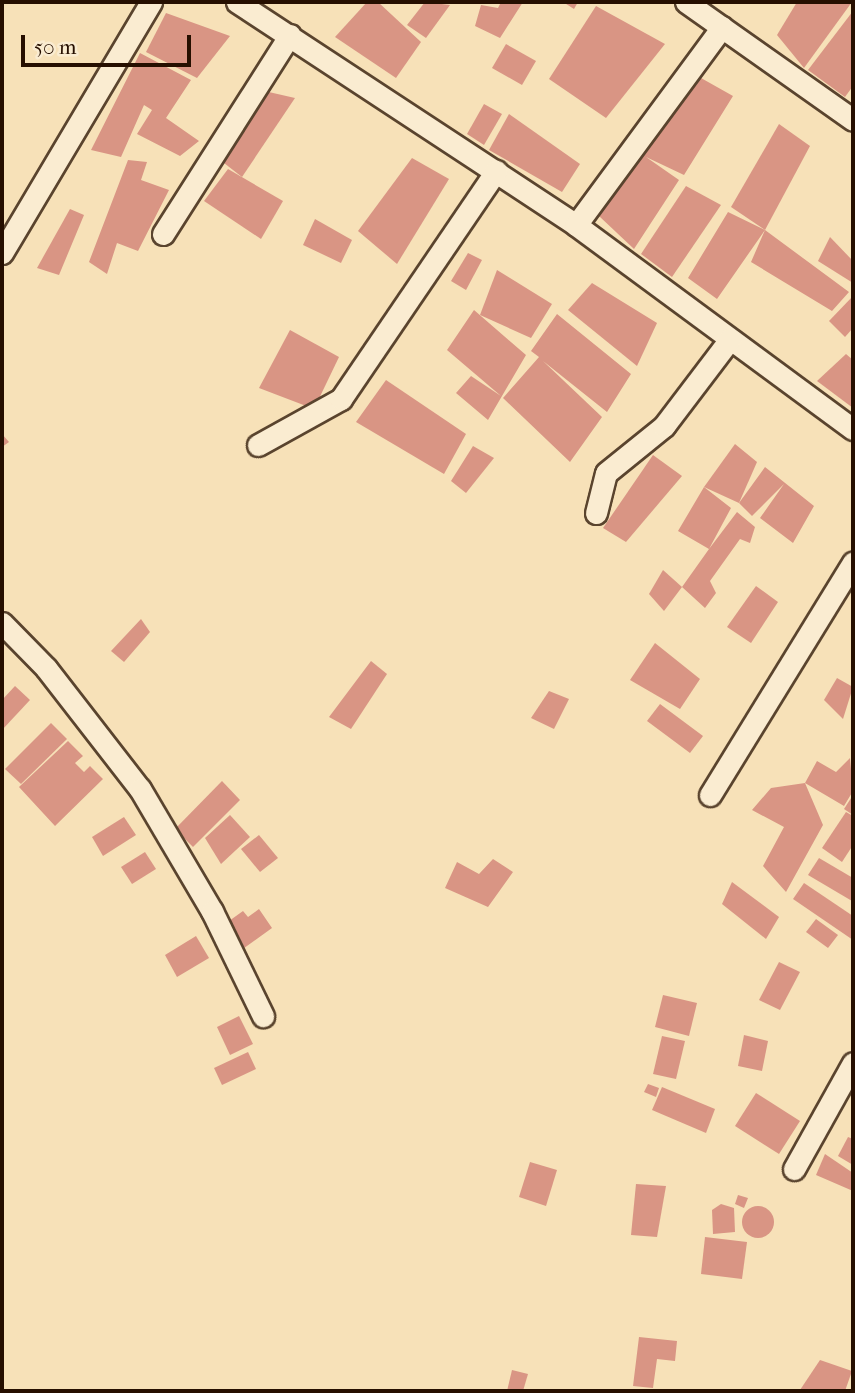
<!DOCTYPE html>
<style>
body{margin:0}
#map{position:relative;width:855px;height:1393px;overflow:hidden;background:#f7e1b8;font-family:"IM FELL French Canon",serif}
div>[style]{position:absolute}
.building>*{inset:0;background:#d99584}
.round{border-radius:50%}
.roads{filter:drop-shadow(2px 0 #5a442e) drop-shadow(-2px 0 #5a442e) drop-shadow(0 2px #5a442e) drop-shadow(0 -2px #5a442e)}
.minor>*{height:21px;margin:-10.5px;padding:0 10.5px;transform-origin:10.5px;border-radius:10.5px;background:#faecd1}
span{translate:-50% -50%;white-space:nowrap;text-align:center;line-height:1.15;-webkit-text-stroke:5px #faecd1;paint-order:stroke}
.frame{position:absolute;inset:0;border:4px solid #260f00;pointer-events:none}
.scale{position:absolute;left:21px;top:35px;width:170px;height:32px;box-sizing:border-box;border:4px solid #260f00;border-top:0;padding-left:9px;font-size:21px;line-height:24px;white-space:nowrap;color:#260f00;-webkit-text-stroke:5px #faecd1;paint-order:stroke}
</style>
<div id="map">
<div class="building">
<div style="clip-path:polygon(367px 2px,378px 2px,421px 42px,396px 78px,335px 37px)"></div>
<div style="clip-path:polygon(425px 2px,450px 5px,426px 38px,407px 25px)"></div>
<div style="clip-path:polygon(501px 2px,523px 2px,500px 38px,475px 26px,481px 5px,498px 8px)"></div>
<div style="clip-path:polygon(563px 2px,578px 2px,574px 9px)"></div>
<div style="clip-path:polygon(797px 2px,852px 2px,804px 68px,777px 35px)"></div>
<div style="clip-path:polygon(596px 6px,665px 44px,606px 118px,549px 79px)"></div>
<div style="clip-path:polygon(853px 11px,853px 86px,845px 97px,808px 70px)"></div>
<div style="clip-path:polygon(166px 13px,230px 36px,197px 78px,146px 52px)"></div>
<div style="clip-path:polygon(506px 44px,536px 61px,522px 85px,492px 68px)"></div>
<div style="clip-path:polygon(140px 53px,191px 80px,166px 118px,199px 141px,180px 156px,137px 134px,152px 110px,144px 105px,121px 157px,91px 150px)"></div>
<div style="clip-path:polygon(701px 78px,733px 96px,684px 175px,646px 157px,679px 180px,634px 249px,599px 216px)"></div>
<div style="clip-path:polygon(260px 90px,295px 98px,242px 177px,224px 163px)"></div>
<div style="clip-path:polygon(484px 104px,502px 114px,484px 145px,467px 134px)"></div>
<div style="clip-path:polygon(509px 114px,580px 164px,562px 192px,489px 150px)"></div>
<div style="clip-path:polygon(779px 124px,810px 146px,765px 230px,731px 207px)"></div>
<div style="clip-path:polygon(412px 158px,449px 179px,397px 264px,358px 231px)"></div>
<div style="clip-path:polygon(128px 160px,147px 162px,141px 180px,169px 190px,138px 251px,117px 243px,107px 274px,89px 262px)"></div>
<div style="clip-path:polygon(228px 169px,283px 201px,261px 239px,204px 201px)"></div>
<div style="clip-path:polygon(686px 186px,721px 205px,672px 277px,641px 254px)"></div>
<div style="clip-path:polygon(70px 209px,84px 215px,59px 275px,37px 268px)"></div>
<div style="clip-path:polygon(728px 212px,765px 230px,849px 292px,832px 311px,751px 262px,765px 230px,717px 299px,688px 278px)"></div>
<div style="clip-path:polygon(315px 219px,352px 240px,341px 263px,303px 245px)"></div>
<div style="clip-path:polygon(830px 237px,853px 261px,853px 283px,818px 261px)"></div>
<div style="clip-path:polygon(468px 253px,482px 260px,466px 290px,451px 281px)"></div>
<div style="clip-path:polygon(497px 270px,552px 304px,531px 338px,480px 315px)"></div>
<div style="clip-path:polygon(592px 283px,657px 323px,637px 366px,568px 310px)"></div>
<div style="clip-path:polygon(853px 296px,853px 328px,845px 337px,829px 321px)"></div>
<div style="clip-path:polygon(474px 310px,526px 355px,488px 420px,456px 393px,471px 376px,501px 396px,447px 350px)"></div>
<div style="clip-path:polygon(557px 314px,631px 374px,607px 412px,543px 361px,602px 417px,570px 462px,503px 398px,539px 357px,531px 351px)"></div>
<div style="clip-path:polygon(290px 330px,339px 357px,314px 409px,259px 388px)"></div>
<div style="clip-path:polygon(846px 354px,853px 360px,853px 408px,817px 381px)"></div>
<div style="clip-path:polygon(386px 380px,466px 434px,444px 474px,356px 422px)"></div>
<div style="clip-path:polygon(2px 434px,9px 442px,2px 447px)"></div>
<div style="clip-path:polygon(735px 444px,757px 462px,739px 503px,704px 487px)"></div>
<div style="clip-path:polygon(473px 446px,494px 458px,466px 493px,451px 481px)"></div>
<div style="clip-path:polygon(653px 455px,682px 476px,626px 542px,603px 528px)"></div>
<div style="clip-path:polygon(765px 467px,814px 506px,793px 543px,760px 518px,784px 484px,752px 516px,739px 503px)"></div>
<div style="clip-path:polygon(704px 487px,731px 508px,709px 549px,737px 512px,755px 527px,750px 543px,740px 539px,710px 581px,716px 593px,705px 608px,682px 587px,709px 549px,678px 531px)"></div>
<div style="clip-path:polygon(663px 570px,682px 587px,664px 611px,649px 594px)"></div>
<div style="clip-path:polygon(756px 586px,778px 602px,751px 643px,727px 627px)"></div>
<div style="clip-path:polygon(141px 619px,150px 632px,124px 662px,111px 651px)"></div>
<div style="clip-path:polygon(655px 643px,700px 679px,680px 709px,630px 680px)"></div>
<div style="clip-path:polygon(371px 661px,387px 674px,351px 729px,329px 717px)"></div>
<div style="clip-path:polygon(837px 678px,853px 687px,843px 719px,824px 700px)"></div>
<div style="clip-path:polygon(15px 686px,30px 700px,2px 730px,2px 700px)"></div>
<div style="clip-path:polygon(549px 691px,569px 699px,554px 729px,531px 718px)"></div>
<div style="clip-path:polygon(660px 704px,703px 736px,690px 753px,647px 721px)"></div>
<div style="clip-path:polygon(51px 723px,67px 739px,21px 784px,5px 769px)"></div>
<div style="clip-path:polygon(68px 741px,83px 756px,75px 763px,84px 772px,90px 766px,103px 779px,55px 826px,19px 787px)"></div>
<div style="clip-path:polygon(850px 758px,853px 791px,844px 806px,805px 783px,823px 825px,786px 892px,763px 866px,784px 827px,752px 810px,771px 788px,805px 783px,817px 761px,836px 772px)"></div>
<div style="clip-path:polygon(222px 781px,240px 800px,193px 847px,175px 829px)"></div>
<div style="clip-path:polygon(853px 795px,853px 815px,844px 809px)"></div>
<div style="clip-path:polygon(846px 812px,853px 816px,853px 845px,842px 862px,822px 848px)"></div>
<div style="clip-path:polygon(230px 815px,250px 837px,221px 864px,205px 838px)"></div>
<div style="clip-path:polygon(124px 817px,136px 835px,103px 856px,92px 837px)"></div>
<div style="clip-path:polygon(259px 835px,278px 858px,260px 872px,241px 849px)"></div>
<div style="clip-path:polygon(145px 852px,156px 869px,132px 884px,121px 867px)"></div>
<div style="clip-path:polygon(819px 858px,853px 878px,852px 901px,808px 875px)"></div>
<div style="clip-path:polygon(493px 859px,513px 872px,488px 907px,445px 888px,457px 862px,479px 874px)"></div>
<div style="clip-path:polygon(732px 882px,779px 917px,766px 939px,722px 904px)"></div>
<div style="clip-path:polygon(804px 883px,853px 916px,853px 940px,793px 899px)"></div>
<div style="clip-path:polygon(259px 909px,272px 928px,240px 951px,222px 926px,243px 911px,248px 917px)"></div>
<div style="clip-path:polygon(816px 919px,838px 935px,828px 948px,806px 932px)"></div>
<div style="clip-path:polygon(196px 936px,209px 958px,177px 977px,165px 955px)"></div>
<div style="clip-path:polygon(779px 962px,800px 972px,780px 1010px,759px 1000px)"></div>
<div style="clip-path:polygon(663px 995px,697px 1003px,689px 1036px,655px 1027px)"></div>
<div style="clip-path:polygon(239px 1016px,253px 1044px,230px 1055px,217px 1027px)"></div>
<div style="clip-path:polygon(744px 1035px,768px 1041px,762px 1071px,738px 1066px)"></div>
<div style="clip-path:polygon(662px 1036px,685px 1041px,676px 1079px,653px 1074px)"></div>
<div style="clip-path:polygon(248px 1052px,256px 1069px,222px 1085px,214px 1068px)"></div>
<div style="clip-path:polygon(648px 1084px,659px 1088px,656px 1097px,644px 1092px)"></div>
<div style="clip-path:polygon(662px 1087px,715px 1109px,706px 1133px,652px 1110px)"></div>
<div style="clip-path:polygon(756px 1093px,800px 1121px,779px 1154px,735px 1126px)"></div>
<div style="clip-path:polygon(848px 1137px,853px 1139px,853px 1165px,838px 1156px)"></div>
<div style="clip-path:polygon(825px 1154px,853px 1173px,853px 1191px,816px 1175px)"></div>
<div style="clip-path:polygon(530px 1162px,557px 1170px,546px 1206px,519px 1197px)"></div>
<div style="clip-path:polygon(636px 1184px,666px 1186px,657px 1237px,631px 1235px)"></div>
<div style="clip-path:polygon(738px 1195px,748px 1198px,744px 1208px,735px 1204px)"></div>
<div style="clip-path:polygon(721px 1204px,734px 1208px,735px 1232px,713px 1234px,712px 1210px)"></div>
<div class="round" style="left:742px;top:1206px;width:32px;height:32px"></div>
<div style="clip-path:polygon(705px 1237px,747px 1242px,742px 1279px,701px 1274px)"></div>
<div style="clip-path:polygon(639px 1337px,677px 1341px,675px 1361px,657px 1359px,653px 1388px,633px 1386px)"></div>
<div style="clip-path:polygon(820px 1360px,852px 1371px,845px 1391px,800px 1390px)"></div>
<div style="clip-path:polygon(512px 1370px,528px 1374px,523px 1391px,507px 1391px)"></div>
</div>
<div class="roads">
<div class="minor">
<div style="left:237px;top:2px;width:406px;rotate:33.3deg"></div>
<div style="left:576px;top:225px;width:344px;rotate:36.4deg"></div>
<div style="left:686px;top:2px;width:204px;rotate:35.2deg"></div>
<div style="left:576px;top:225px;width:246px;rotate:-53.6deg"></div>
<div style="left:163px;top:234px;width:236px;rotate:-57.5deg"></div>
<div style="left:2px;top:253px;width:292px;rotate:-59.3deg"></div>
<div style="left:258px;top:445px;width:95px;rotate:-29deg"></div>
<div style="left:341px;top:399px;width:276px;rotate:-55.8deg"></div>
<div style="left:596px;top:513px;width:41px;rotate:-76deg"></div>
<div style="left:606px;top:473px;width:75px;rotate:-39deg"></div>
<div style="left:664px;top:426px;width:109px;rotate:-52.8deg"></div>
<div style="left:2px;top:623px;width:63px;rotate:45.6deg"></div>
<div style="left:46px;top:668px;width:153px;rotate:52.2deg"></div>
<div style="left:140px;top:789px;width:142px;rotate:59.5deg"></div>
<div style="left:212px;top:911px;width:117px;rotate:64.1deg"></div>
<div style="left:710px;top:795px;width:273px;rotate:-58.4deg"></div>
<div style="left:794px;top:1169px;width:121px;rotate:-60.9deg"></div>
</div>
</div>
<div class="frame"></div>
<div class="scale">50 m</div>
</div>
